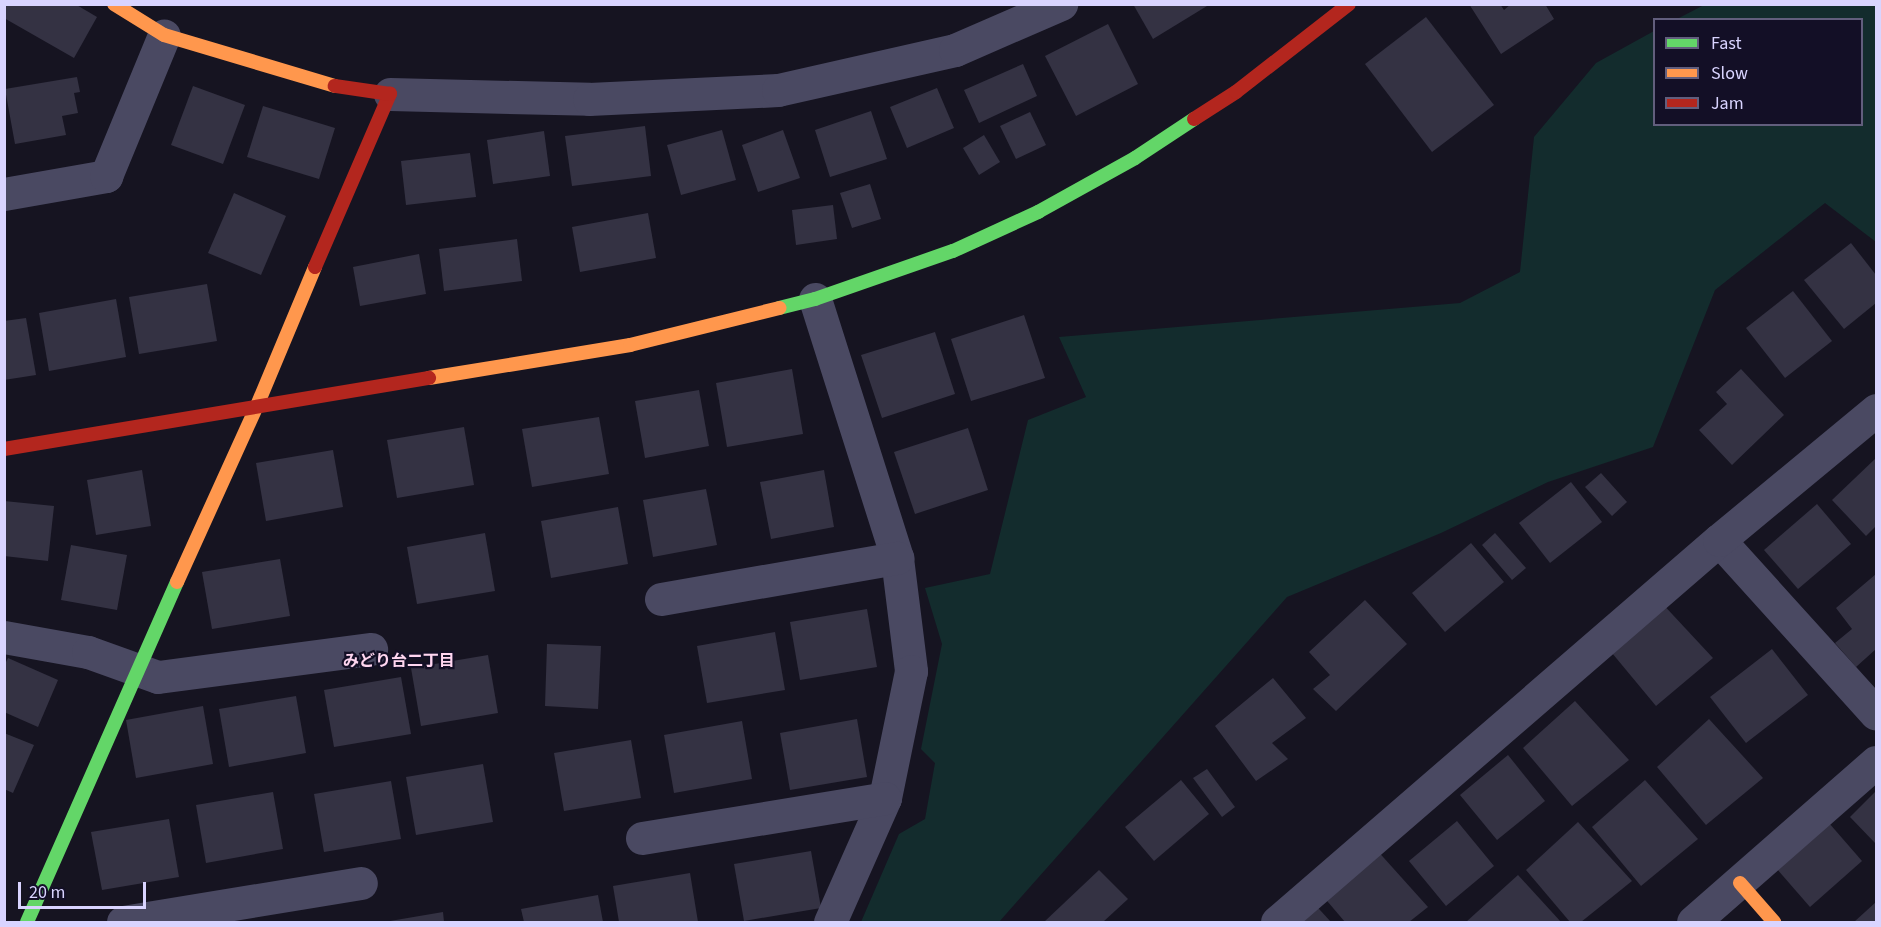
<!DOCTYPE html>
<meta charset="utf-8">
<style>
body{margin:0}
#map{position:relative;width:1881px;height:927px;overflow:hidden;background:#161421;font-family:"Source Sans 3","Noto Sans JP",sans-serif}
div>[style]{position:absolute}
.green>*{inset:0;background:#132c2d}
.building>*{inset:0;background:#343243}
.street>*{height:33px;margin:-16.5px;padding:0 16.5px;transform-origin:16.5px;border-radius:16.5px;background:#4a4962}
.fast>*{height:14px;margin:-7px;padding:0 7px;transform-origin:7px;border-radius:7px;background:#63d668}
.slow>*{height:14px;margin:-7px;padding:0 7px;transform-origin:7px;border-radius:7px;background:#ff974d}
.jam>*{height:14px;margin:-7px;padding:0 7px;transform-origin:7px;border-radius:7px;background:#b3261e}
span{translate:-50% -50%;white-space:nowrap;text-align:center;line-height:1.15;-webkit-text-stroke:4.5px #130f26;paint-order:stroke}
.neighbourhood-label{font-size:16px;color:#ffd6f0;font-weight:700}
.frame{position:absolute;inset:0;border:6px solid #d9d4ff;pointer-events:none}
.legend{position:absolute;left:1653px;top:18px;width:210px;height:108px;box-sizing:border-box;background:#130f26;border:2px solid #625e7d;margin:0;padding:8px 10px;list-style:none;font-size:18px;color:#d9d4ff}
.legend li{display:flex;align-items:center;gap:12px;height:30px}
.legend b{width:30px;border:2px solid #625e7d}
.scale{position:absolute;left:18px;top:882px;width:128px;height:27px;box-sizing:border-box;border:3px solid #d9d4ff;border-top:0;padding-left:8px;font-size:18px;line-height:21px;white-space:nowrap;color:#d9d4ff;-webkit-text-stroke:4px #130f26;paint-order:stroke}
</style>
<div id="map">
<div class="green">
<div style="clip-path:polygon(1704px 5px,1876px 5px,1876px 242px,1825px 203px,1715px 290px,1653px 447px,1548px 482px,1441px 533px,1287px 597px,999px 922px,861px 922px,899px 834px,925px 819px,935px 763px,921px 749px,942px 644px,925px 588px,990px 574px,1028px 420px,1086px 397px,1059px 337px,1460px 303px,1520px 272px,1534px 137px,1596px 63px,1654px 31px,1654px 124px,1862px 124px,1862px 20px,1677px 19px)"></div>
</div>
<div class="building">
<div style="clip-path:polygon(4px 4px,75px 4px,97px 17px,74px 58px,4px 18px)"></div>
<div style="clip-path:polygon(1133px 4px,1206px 4px,1207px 6px,1153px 39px)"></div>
<div style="clip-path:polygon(1469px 4px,1500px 4px,1504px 10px,1511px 4px,1545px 4px,1554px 19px,1501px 54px)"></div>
<div style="clip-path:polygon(1426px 17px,1494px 105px,1432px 152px,1365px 64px)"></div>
<div style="clip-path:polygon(1108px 24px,1138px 84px,1076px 116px,1045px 56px)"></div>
<div style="clip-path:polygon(1023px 64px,1037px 96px,979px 123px,964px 90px)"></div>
<div style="clip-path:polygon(77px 77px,80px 92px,74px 93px,78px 113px,62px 116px,66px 135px,15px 144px,5px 89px)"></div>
<div style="clip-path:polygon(193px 86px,245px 105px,223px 164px,171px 145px)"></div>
<div style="clip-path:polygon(937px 88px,954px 128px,907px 148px,890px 107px)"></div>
<div style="clip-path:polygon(263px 106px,335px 128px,319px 179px,247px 157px)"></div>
<div style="clip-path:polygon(871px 111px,887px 159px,830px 177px,815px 130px)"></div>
<div style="clip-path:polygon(1030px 112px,1046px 145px,1016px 159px,1000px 126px)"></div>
<div style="clip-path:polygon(645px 126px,651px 176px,572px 186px,565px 136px)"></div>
<div style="clip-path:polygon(722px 130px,736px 180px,681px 195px,667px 145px)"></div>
<div style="clip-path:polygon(783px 130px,800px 178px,758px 192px,742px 145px)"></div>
<div style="clip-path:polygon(544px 131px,550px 176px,493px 184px,487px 140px)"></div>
<div style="clip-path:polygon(984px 135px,1000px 162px,979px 175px,963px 148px)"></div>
<div style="clip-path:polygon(470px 153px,476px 197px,406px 205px,401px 161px)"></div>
<div style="clip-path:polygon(870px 184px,881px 219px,852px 228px,840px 193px)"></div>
<div style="clip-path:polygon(234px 193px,286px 216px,261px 275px,208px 253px)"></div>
<div style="clip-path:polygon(833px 205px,837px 239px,796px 245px,792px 210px)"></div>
<div style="clip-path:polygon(648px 213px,656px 258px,580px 272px,572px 227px)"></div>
<div style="clip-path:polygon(517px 239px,522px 281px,444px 291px,439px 249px)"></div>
<div style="clip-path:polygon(1851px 243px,1876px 275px,1876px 303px,1844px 329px,1804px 280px)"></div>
<div style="clip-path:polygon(419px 254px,426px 294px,360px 306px,353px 267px)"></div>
<div style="clip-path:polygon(207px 284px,217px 341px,139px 354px,129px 297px)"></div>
<div style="clip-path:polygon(1793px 291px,1832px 341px,1785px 378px,1746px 328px)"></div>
<div style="clip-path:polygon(116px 299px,126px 357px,49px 371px,39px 313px)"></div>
<div style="clip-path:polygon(1024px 315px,1045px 378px,971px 401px,951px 339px)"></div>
<div style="clip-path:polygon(26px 318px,36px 375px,4px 380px,4px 321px)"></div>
<div style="clip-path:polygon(935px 332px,955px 394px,882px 418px,861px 355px)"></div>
<div style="clip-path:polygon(792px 369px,803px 434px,727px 447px,716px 383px)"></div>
<div style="clip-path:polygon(1741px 369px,1784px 415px,1732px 465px,1699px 430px,1727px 404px,1716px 392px)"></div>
<div style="clip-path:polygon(699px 390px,709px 446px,645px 458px,635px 401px)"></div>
<div style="clip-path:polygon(599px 417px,609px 474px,532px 487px,522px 429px)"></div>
<div style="clip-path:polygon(464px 427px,474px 485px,397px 498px,387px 440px)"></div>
<div style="clip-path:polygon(968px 428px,988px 490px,915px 514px,894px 452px)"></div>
<div style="clip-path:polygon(333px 450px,343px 507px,266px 521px,256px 463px)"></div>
<div style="clip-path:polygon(1876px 458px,1876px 526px,1866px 536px,1832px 500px)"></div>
<div style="clip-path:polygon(142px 470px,151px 526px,96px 535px,87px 480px)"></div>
<div style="clip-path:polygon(824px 470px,834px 527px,771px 539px,760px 482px)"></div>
<div style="clip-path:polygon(1601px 473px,1627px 502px,1612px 516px,1585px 487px)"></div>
<div style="clip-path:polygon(1571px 482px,1602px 522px,1550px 563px,1519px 523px)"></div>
<div style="clip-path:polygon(706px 489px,717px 545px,653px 557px,643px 500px)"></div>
<div style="clip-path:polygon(4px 501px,54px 506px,48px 561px,4px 556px)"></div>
<div style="clip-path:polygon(1817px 504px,1851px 544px,1798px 589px,1764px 550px)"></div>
<div style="clip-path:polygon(618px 507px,628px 564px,551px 578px,541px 521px)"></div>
<div style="clip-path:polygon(485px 533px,495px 591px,417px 604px,407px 547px)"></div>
<div style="clip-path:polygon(1495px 533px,1526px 568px,1512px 580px,1482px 545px)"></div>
<div style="clip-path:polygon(1471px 543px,1504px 582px,1445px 632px,1412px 593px)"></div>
<div style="clip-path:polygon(71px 545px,127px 555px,117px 610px,61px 600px)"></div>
<div style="clip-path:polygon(280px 559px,290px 616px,212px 629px,202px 572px)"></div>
<div style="clip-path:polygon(1876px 574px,1876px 649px,1856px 667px,1835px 643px,1852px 629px,1836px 608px)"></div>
<div style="clip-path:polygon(1365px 600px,1407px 644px,1336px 711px,1313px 689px,1330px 675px,1309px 652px)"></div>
<div style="clip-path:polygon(1659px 600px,1713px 658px,1656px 706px,1607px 647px)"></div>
<div style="clip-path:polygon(867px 609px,877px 667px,800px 680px,790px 622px)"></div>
<div style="clip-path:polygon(775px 632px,785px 690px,707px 703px,697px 646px)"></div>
<div style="clip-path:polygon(547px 644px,601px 646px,598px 709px,545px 706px)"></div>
<div style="clip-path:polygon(1772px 649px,1808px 695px,1746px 743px,1710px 697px)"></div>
<div style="clip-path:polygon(488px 655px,498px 713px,421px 726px,411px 668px)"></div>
<div style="clip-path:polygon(8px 658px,58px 680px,38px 727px,4px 712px,4px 666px)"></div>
<div style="clip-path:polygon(401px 677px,411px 734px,334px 747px,324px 690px)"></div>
<div style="clip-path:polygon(1273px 678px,1306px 718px,1272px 743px,1288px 759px,1256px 781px,1215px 726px)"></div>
<div style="clip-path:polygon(296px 696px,306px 753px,229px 767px,219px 709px)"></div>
<div style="clip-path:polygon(1575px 701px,1629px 760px,1572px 806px,1523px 748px)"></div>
<div style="clip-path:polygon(203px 706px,213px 764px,136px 778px,126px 720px)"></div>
<div style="clip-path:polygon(857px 719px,867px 777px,790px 790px,780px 733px)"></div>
<div style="clip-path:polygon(1709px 719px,1763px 778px,1706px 825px,1657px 767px)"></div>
<div style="clip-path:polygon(742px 721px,752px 779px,674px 793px,664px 735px)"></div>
<div style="clip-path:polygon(4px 733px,34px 745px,13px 793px,4px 789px)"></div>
<div style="clip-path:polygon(631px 740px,641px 798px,564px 811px,554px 753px)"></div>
<div style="clip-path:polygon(1508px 755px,1545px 801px,1497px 840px,1460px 795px)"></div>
<div style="clip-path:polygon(483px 764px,493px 822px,416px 835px,406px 777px)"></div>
<div style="clip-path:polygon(1207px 769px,1235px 807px,1222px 817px,1193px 778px)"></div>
<div style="clip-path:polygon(1181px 780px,1209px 814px,1154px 861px,1125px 827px)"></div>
<div style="clip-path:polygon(1645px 780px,1698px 839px,1641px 886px,1592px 827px)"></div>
<div style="clip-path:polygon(391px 781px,401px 839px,324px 852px,314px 794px)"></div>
<div style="clip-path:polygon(1876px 791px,1876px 844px,1850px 817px)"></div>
<div style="clip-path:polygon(273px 792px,283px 849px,206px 863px,196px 805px)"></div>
<div style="clip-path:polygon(169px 819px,179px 877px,102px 890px,91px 832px)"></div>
<div style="clip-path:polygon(1457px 821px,1494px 866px,1446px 906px,1409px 861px)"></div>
<div style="clip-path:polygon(1578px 822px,1632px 881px,1581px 922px,1570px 922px,1526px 870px)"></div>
<div style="clip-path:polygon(1829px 823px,1862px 861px,1810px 907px,1776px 868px)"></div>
<div style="clip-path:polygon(1375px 848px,1428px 907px,1409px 922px,1345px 922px,1322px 895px)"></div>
<div style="clip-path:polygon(811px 851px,821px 908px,744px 921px,734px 864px)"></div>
<div style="clip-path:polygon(1099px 870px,1128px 899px,1103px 922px,1044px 922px)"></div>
<div style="clip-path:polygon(690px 873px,698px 922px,619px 922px,613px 886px)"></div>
<div style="clip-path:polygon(1518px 875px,1561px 922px,1466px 922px)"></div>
<div style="clip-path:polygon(598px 895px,603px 922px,524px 922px,521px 909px)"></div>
<div style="clip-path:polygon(1308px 897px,1331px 922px,1279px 922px)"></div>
<div style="clip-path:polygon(1876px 902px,1876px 922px,1854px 922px)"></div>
<div style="clip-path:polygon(443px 912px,444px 922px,390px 922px,390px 921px)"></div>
</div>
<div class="street">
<div style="left:390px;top:94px;width:199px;rotate:1.4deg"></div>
<div style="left:589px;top:99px;width:189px;rotate:-2.7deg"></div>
<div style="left:778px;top:90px;width:181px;rotate:-12.7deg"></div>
<div style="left:955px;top:50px;width:116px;rotate:-23.5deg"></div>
<div style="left:4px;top:194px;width:104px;rotate:-10deg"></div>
<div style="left:106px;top:176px;width:152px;rotate:-67.6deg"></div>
<div style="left:815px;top:299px;width:272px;rotate:72.4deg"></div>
<div style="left:897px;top:558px;width:114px;rotate:82.9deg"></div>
<div style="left:911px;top:671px;width:130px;rotate:101.6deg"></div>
<div style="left:885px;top:798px;width:136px;rotate:113.9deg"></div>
<div style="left:1719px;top:540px;width:234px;rotate:47.9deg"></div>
<div style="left:661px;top:599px;width:240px;rotate:-9.9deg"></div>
<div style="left:4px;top:637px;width:85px;rotate:10.1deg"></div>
<div style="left:88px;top:652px;width:74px;rotate:19.7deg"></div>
<div style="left:158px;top:677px;width:215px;rotate:-7.5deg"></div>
<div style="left:642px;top:838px;width:246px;rotate:-9.3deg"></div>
<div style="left:123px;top:922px;width:241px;rotate:-9.3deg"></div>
<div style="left:1277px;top:922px;width:584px;rotate:-40.84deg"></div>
<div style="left:1719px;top:540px;width:204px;rotate:-39.6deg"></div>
<div style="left:1693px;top:922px;width:243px;rotate:-41.2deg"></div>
</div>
<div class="fast">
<div style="left:779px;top:308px;width:37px;rotate:-14deg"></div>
<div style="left:815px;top:299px;width:146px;rotate:-19.2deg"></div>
<div style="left:953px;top:251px;width:94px;rotate:-24.6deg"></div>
<div style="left:1038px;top:212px;width:111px;rotate:-29.1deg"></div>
<div style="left:1135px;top:158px;width:71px;rotate:-33.5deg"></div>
<div style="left:27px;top:922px;width:372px;rotate:-66.2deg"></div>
</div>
<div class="slow">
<div style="left:114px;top:4px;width:59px;rotate:31.8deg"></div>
<div style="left:164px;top:35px;width:178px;rotate:16.6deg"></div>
<div style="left:429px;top:378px;width:204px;rotate:-9.3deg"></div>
<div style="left:630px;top:345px;width:154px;rotate:-13.9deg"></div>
<div style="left:177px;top:582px;width:191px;rotate:-65.6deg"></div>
<div style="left:256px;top:408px;width:153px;rotate:-67.3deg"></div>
<div style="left:1740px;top:883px;width:52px;rotate:48.9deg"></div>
</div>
<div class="jam">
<div style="left:1194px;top:119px;width:50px;rotate:-32.7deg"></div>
<div style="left:1236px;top:92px;width:143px;rotate:-37.9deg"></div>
<div style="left:315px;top:267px;width:189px;rotate:-66.6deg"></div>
<div style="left:390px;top:94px;width:56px;rotate:-171.7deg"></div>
<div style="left:4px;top:449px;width:431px;rotate:-9.5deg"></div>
</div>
<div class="neighbourhood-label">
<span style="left:399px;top:661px">みどり台二丁目</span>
</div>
<div class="frame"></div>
<ul class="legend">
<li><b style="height:8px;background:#63d668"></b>Fast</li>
<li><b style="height:8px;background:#ff974d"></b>Slow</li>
<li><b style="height:8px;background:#b3261e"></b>Jam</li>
</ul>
<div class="scale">20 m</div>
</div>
